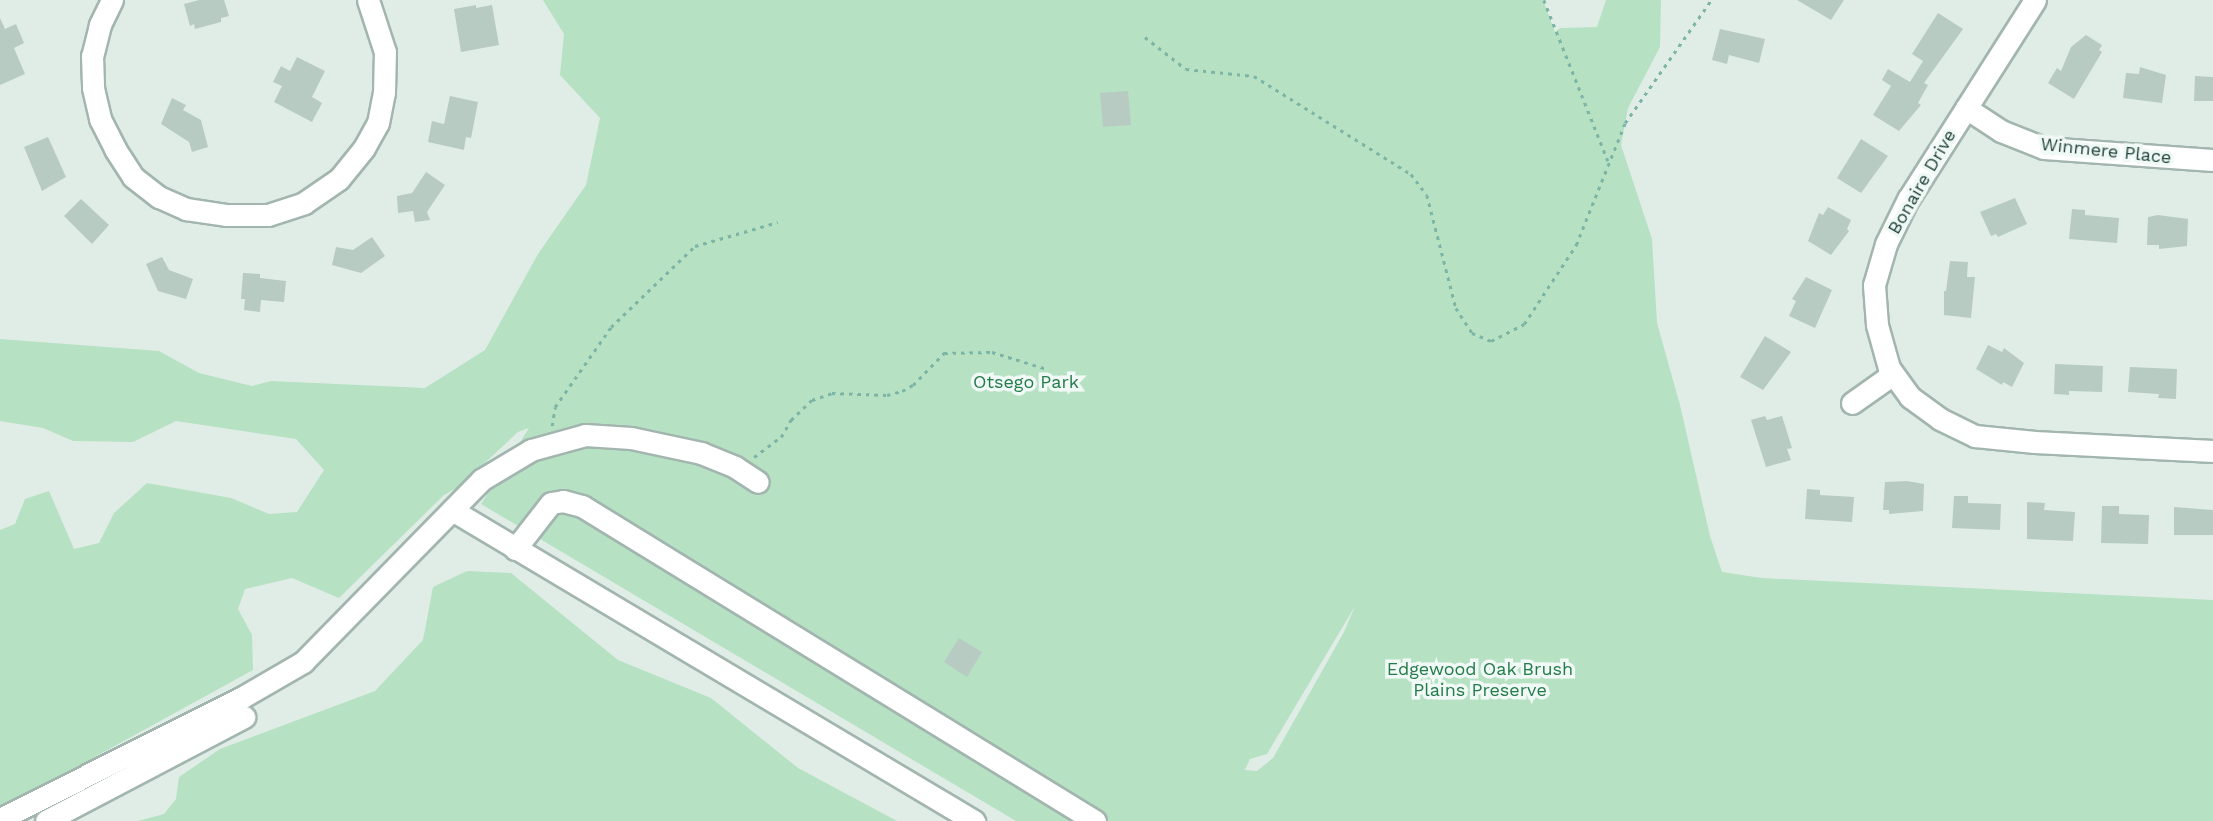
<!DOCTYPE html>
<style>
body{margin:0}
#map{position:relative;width:2213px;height:821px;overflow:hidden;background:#e0ede7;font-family:"Work Sans",sans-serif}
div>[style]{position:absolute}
.green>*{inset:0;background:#b6e1c3}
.building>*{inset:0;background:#b7cbc3}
.path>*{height:2.5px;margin-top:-1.25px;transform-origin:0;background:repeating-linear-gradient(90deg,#7cb4a5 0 3.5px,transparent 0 8.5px)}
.roads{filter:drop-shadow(2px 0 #a2b5af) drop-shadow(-2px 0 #a2b5af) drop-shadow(0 2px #a2b5af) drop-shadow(0 -2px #a2b5af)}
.minor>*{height:21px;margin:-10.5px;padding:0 10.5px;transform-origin:10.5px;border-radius:10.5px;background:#fff}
span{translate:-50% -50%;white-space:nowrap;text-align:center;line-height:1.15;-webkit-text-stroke:7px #f0f9f5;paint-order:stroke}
.street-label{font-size:18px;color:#1e3f38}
.park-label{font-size:18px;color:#237b49}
</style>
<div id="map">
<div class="green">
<div style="clip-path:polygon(evenodd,543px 0,1543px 0,1555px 32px,1560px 28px,1597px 27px,1606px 0,1661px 0,1660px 47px,1628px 108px,1621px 145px,1652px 239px,1657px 323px,1680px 405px,1710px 536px,1722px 572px,1762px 578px,2213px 600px,2213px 821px,1016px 821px,481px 504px,529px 428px,518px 432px,460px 486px,444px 495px,339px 598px,292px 578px,245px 589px,238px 609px,252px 635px,253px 670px,0 809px,0 530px,15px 524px,25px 499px,49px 491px,74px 549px,99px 543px,114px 513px,147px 483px,231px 498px,269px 514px,297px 512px,324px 470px,296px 439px,176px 421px,133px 442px,73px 441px,43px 428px,0 421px,0 339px,159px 351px,199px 373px,252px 386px,271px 381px,425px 388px,485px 350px,538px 254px,586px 185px,600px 118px,560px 75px,564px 34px,543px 0,1355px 606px,1344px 632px,1273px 758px,1257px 771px,1245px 770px,1250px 759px,1267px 754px,1355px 606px)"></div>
<div style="clip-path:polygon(467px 571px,511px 573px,618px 660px,711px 698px,798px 768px,897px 821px,138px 821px,164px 814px,176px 799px,179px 777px,220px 749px,375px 691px,423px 640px,433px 587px)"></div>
</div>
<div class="building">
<div style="clip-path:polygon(199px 0,224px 0,229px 16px,221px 18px,221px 22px,195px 29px,194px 24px,190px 26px,184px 4px)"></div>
<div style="clip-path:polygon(1797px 0,1844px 0,1831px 20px)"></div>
<div style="clip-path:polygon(476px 5px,476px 8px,492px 5px,499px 45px,461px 52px,454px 9px)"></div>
<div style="clip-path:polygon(1938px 13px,1963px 29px,1924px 83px,1928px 85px,1918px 103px,1921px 105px,1899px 131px,1873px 115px,1891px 86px,1882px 80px,1888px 69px,1910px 82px,1923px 61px,1912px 54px)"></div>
<div style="clip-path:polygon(0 18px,5px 29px,16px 24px,24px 43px,14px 48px,25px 74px,0 85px)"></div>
<div style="clip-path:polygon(1720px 29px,1765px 39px,1759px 63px,1729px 55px,1727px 64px,1712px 60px)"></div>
<div style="clip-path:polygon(2086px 35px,2102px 45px,2099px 50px,2102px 52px,2074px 99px,2048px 83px,2057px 68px,2061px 71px,2071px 47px)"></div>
<div style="clip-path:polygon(297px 57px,325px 71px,312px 97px,322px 103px,312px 122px,274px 102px,282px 86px,273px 82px,281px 66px,290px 71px)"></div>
<div style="clip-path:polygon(2140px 67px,2166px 75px,2162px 103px,2123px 98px,2126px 73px,2139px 74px)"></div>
<div style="clip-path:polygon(2195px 76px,2213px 77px,2213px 101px,2194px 101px)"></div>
<div style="clip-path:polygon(1128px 91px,1131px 125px,1103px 127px,1100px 93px)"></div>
<div style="clip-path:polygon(450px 96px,478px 102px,471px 138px,466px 137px,464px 150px,428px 142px,432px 121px,444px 124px)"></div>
<div style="clip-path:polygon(172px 98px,186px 105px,183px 110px,201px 120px,208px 147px,192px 152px,189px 142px,161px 124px)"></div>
<div style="clip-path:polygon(48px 137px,66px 177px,42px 191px,24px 147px)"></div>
<div style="clip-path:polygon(1861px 139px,1888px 156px,1861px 193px,1837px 178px)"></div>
<div style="clip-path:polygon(426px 172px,445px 185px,427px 212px,430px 220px,415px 222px,413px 211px,398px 213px,397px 196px,412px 193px)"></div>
<div style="clip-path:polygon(2015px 198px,2027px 224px,1998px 237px,1996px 234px,1991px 236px,1980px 212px)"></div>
<div style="clip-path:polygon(81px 199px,109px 225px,92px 244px,64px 216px)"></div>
<div style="clip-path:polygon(1828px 207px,1851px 220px,1847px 229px,1849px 231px,1831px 255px,1808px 241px,1819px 213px,1823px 215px)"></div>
<div style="clip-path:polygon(2072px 209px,2085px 210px,2085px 215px,2119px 218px,2117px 243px,2069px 239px)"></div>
<div style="clip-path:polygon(2158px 215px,2188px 219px,2187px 246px,2159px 249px,2159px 245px,2147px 245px,2148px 217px)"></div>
<div style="clip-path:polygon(372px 237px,385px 256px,361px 273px,332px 265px,336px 247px,353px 250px)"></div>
<div style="clip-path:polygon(162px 257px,169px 270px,193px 279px,186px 299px,158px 291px,146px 264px)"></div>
<div style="clip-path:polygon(1950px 261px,1968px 262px,1967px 277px,1975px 277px,1971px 318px,1944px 315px,1944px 291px,1946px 291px)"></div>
<div style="clip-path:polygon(243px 273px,260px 274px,260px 278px,286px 281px,284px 302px,261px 300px,260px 312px,244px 310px,245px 299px,241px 299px)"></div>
<div style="clip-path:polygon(1806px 277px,1832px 290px,1815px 328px,1789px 316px,1796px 301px,1792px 299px)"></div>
<div style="clip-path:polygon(1765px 336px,1791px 352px,1763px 390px,1740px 377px)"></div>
<div style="clip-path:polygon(1988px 345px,2002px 352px,2004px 348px,2024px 363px,2012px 387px,2003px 382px,2002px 385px,1976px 369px)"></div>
<div style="clip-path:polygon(2055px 364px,2103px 366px,2102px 392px,2069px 391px,2069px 395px,2054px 394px)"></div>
<div style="clip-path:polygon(2130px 367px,2177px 369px,2176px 399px,2158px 398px,2159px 394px,2128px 392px)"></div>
<div style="clip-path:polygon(1765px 416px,1767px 420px,1782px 416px,1792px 448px,1787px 449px,1791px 460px,1766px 467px,1751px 420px)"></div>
<div style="clip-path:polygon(1907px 481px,1924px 484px,1923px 511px,1889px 514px,1889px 510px,1883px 510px,1885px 482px)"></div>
<div style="clip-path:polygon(1807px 489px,1820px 490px,1820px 495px,1854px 497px,1852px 522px,1805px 519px)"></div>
<div style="clip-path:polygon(1954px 496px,1968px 496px,1968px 503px,2001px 504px,2000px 530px,1952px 528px)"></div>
<div style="clip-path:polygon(2027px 502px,2045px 503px,2044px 510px,2075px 512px,2073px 541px,2027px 539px)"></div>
<div style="clip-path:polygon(2102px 506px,2119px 506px,2119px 514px,2149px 515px,2148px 544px,2101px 543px)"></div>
<div style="clip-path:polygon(2174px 507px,2213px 510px,2213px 535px,2174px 535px)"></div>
<div style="clip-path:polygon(959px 638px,982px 652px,967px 677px,944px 662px)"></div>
</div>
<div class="path">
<div style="left:1544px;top:0;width:173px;rotate:68.3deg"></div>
<div style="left:1145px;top:37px;width:52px;rotate:38deg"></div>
<div style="left:1186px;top:69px;width:68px;rotate:5.9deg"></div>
<div style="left:1254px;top:76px;width:185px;rotate:32deg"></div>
<div style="left:1411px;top:174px;width:26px;rotate:53deg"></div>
<div style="left:1427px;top:195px;width:117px;rotate:75.6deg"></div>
<div style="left:1456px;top:308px;width:30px;rotate:57deg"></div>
<div style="left:1472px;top:333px;width:21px;rotate:23deg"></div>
<div style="left:1491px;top:341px;width:37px;rotate:-27deg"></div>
<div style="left:1524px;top:324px;width:95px;rotate:-56.6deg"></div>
<div style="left:1576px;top:245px;width:131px;rotate:-68.1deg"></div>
<div style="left:1625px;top:123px;width:150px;rotate:-55deg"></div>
<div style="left:552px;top:426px;width:19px;rotate:-81deg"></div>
<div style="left:555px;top:407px;width:98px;rotate:-55deg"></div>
<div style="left:611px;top:327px;width:117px;rotate:-44deg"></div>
<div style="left:695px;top:246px;width:86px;rotate:-16.1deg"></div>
<div style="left:754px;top:457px;width:34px;rotate:-37deg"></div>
<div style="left:781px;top:437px;width:20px;rotate:-60deg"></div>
<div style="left:791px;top:420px;width:29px;rotate:-44deg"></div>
<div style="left:812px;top:400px;width:21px;rotate:-19deg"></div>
<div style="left:832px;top:393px;width:55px;rotate:2.1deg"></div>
<div style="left:887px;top:395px;width:16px;rotate:-15deg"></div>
<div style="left:902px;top:391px;width:13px;rotate:-29deg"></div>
<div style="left:913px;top:385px;width:45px;rotate:-45.9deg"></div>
<div style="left:944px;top:353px;width:48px;rotate:-1.2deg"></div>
<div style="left:992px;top:352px;width:58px;rotate:17.2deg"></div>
</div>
<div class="roads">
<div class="minor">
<div style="left:112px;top:0;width:28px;rotate:116deg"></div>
<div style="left:100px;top:25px;width:32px;rotate:104deg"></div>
<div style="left:92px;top:56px;width:32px;rotate:88deg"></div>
<div style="left:93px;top:88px;width:32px;rotate:77deg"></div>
<div style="left:100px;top:119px;width:34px;rotate:63deg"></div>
<div style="left:115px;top:149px;width:33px;rotate:57deg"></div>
<div style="left:133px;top:177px;width:33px;rotate:38deg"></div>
<div style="left:159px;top:197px;width:30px;rotate:24deg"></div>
<div style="left:186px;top:209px;width:40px;rotate:8.5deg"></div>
<div style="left:226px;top:215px;width:42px"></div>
<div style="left:268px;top:215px;width:38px;rotate:-18deg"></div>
<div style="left:304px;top:203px;width:42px;rotate:-34.4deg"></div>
<div style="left:339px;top:179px;width:40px;rotate:-51deg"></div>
<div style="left:364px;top:148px;width:29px;rotate:-61deg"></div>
<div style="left:378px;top:123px;width:32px;rotate:-79deg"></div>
<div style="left:384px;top:92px;width:40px;rotate:-88.6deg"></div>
<div style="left:385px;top:52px;width:55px;rotate:-108.1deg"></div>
<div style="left:2035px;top:0;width:236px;rotate:122.5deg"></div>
<div style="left:1908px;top:199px;width:50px;rotate:116.1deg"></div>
<div style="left:1886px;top:244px;width:43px;rotate:106.3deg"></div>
<div style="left:1874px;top:285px;width:40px;rotate:85.7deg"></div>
<div style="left:1877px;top:325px;width:45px;rotate:74.4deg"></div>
<div style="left:1889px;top:368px;width:36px;rotate:54deg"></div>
<div style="left:1910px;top:397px;width:37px;rotate:36deg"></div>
<div style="left:1940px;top:419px;width:39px;rotate:26deg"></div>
<div style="left:1975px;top:436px;width:60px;rotate:5.7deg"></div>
<div style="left:2035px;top:442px;width:178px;rotate:2.9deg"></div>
<div style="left:1966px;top:108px;width:42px;rotate:33.3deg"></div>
<div style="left:2001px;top:131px;width:46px;rotate:21.6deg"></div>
<div style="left:2044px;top:148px;width:169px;rotate:4.1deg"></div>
<div style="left:1852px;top:403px;width:50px;rotate:-35.3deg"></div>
<div style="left:452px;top:510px;width:608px;rotate:30.79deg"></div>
<div style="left:515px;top:549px;width:58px;rotate:-52deg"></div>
<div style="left:551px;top:503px;width:12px;rotate:-9deg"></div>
<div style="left:563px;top:501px;width:20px;rotate:15deg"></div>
<div style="left:582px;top:506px;width:602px;rotate:31.55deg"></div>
<div style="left:0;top:819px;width:270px;rotate:-26.7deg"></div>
<div style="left:241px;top:698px;width:72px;rotate:-30.1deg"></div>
<div style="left:303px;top:662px;width:255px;rotate:-45.6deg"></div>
<div style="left:481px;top:480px;width:58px;rotate:-31deg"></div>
<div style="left:531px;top:450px;width:56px;rotate:-15.5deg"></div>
<div style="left:585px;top:435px;width:46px;rotate:3.7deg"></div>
<div style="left:631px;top:438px;width:72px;rotate:12.1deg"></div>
<div style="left:701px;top:453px;width:37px;rotate:22deg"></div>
<div style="left:735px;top:467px;width:27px;rotate:33deg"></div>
<div style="left:46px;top:821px;width:224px;rotate:-27.7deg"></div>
</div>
</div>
<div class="street-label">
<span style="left:2106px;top:151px;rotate:6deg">Winmere Place</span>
<span style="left:1922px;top:182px;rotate:-60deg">Bonaire Drive</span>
</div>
<div class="park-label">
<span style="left:1026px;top:382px">Otsego Park</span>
<span style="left:1480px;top:680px">Edgewood Oak Brush<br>Plains Preserve</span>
</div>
</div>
